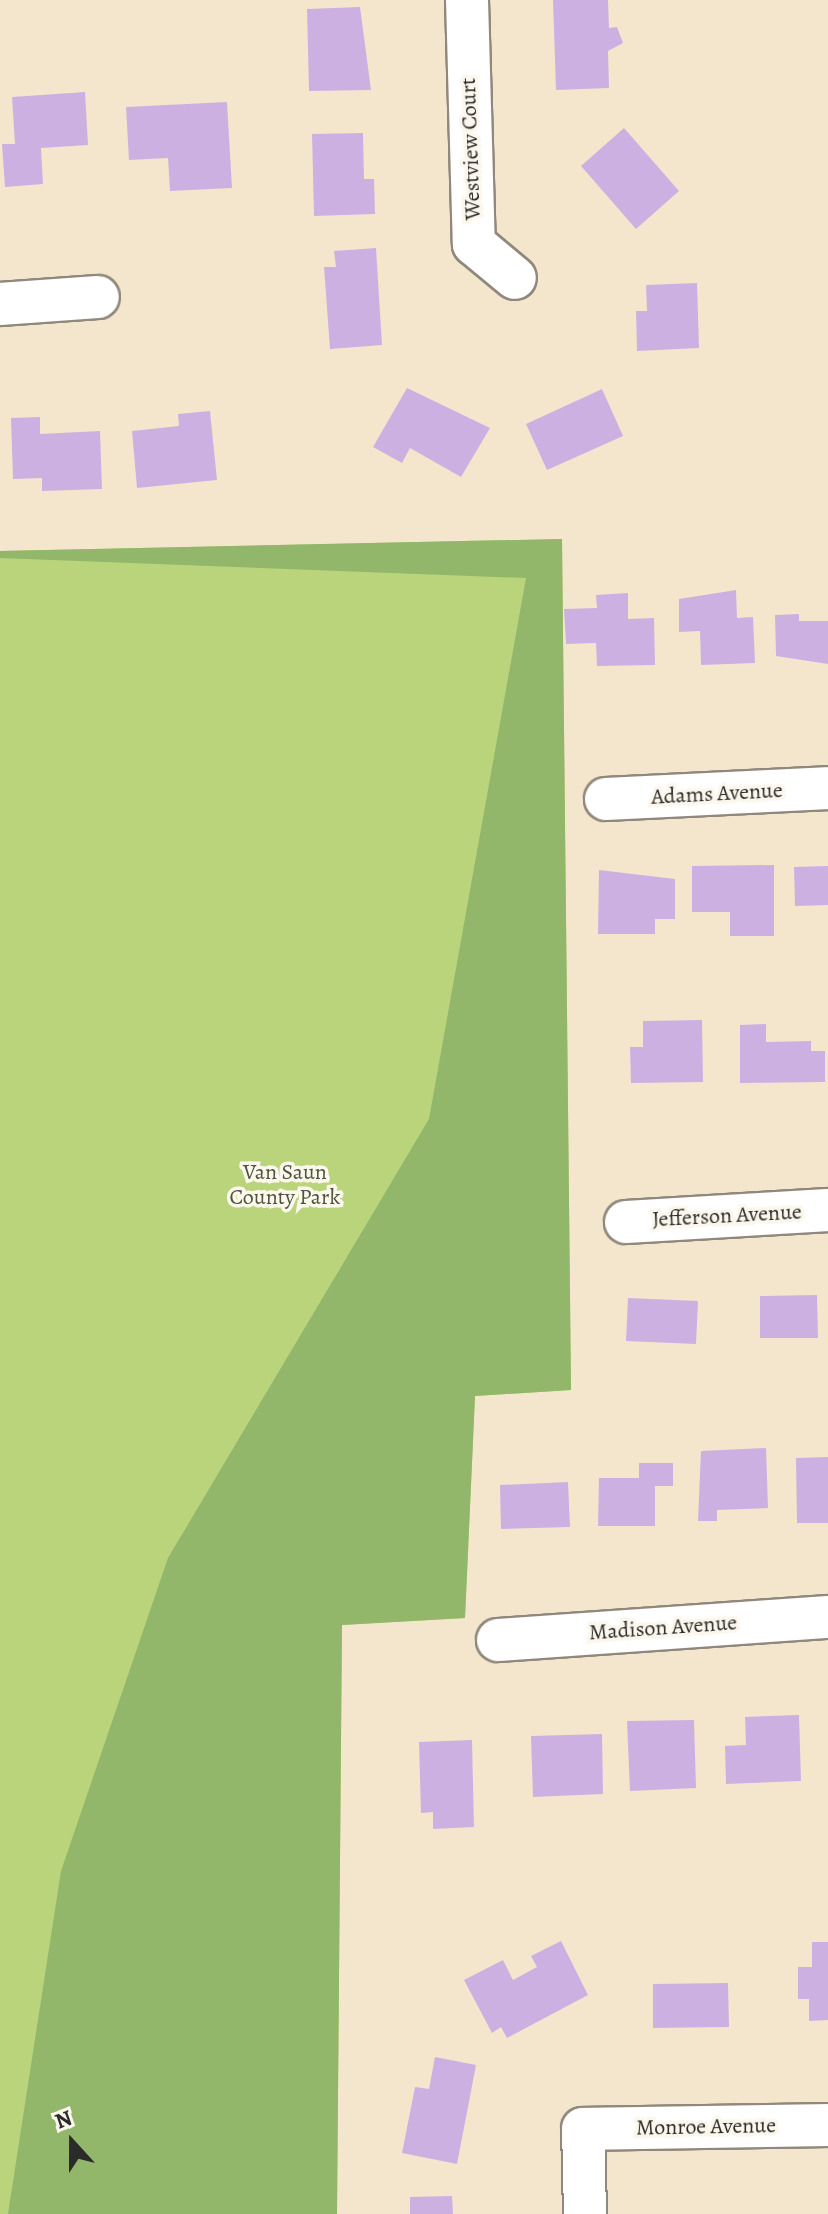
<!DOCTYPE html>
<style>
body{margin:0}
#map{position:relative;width:828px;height:2214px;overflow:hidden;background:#f4e6cd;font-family:Alegreya,serif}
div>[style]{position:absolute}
.green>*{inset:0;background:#b9d47a}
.forest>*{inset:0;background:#92b66a}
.building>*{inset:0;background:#cdb0e2}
.roads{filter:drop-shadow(2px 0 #90887c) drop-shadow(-2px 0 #90887c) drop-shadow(0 2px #90887c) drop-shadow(0 -2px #90887c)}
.minor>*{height:42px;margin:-21px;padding:0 21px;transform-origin:21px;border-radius:21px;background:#fff}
span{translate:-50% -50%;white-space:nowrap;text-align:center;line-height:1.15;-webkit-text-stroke:7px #fbf7ec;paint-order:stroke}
.street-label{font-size:22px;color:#2b2b2b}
.park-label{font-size:22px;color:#4e553f}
.north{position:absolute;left:32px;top:2102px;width:80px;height:80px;-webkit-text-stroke:6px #fbf7ec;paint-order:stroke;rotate:339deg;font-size:22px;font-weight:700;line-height:32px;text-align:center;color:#2b2b2b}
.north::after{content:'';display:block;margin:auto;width:28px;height:36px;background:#2b2b2b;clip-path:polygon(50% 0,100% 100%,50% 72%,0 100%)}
</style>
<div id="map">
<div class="green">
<div style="clip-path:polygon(562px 539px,571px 1390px,475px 1396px,465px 1618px,342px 1625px,337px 2214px,0 2214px,0 551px)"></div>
</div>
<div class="forest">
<div style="clip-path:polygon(562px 539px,571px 1390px,475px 1396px,465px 1618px,342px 1625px,337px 2214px,8px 2214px,61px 1871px,168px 1558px,429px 1119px,526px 578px,0 558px,0 551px)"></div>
</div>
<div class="building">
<div style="clip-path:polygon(553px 0,608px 0,609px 28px,617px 27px,623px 43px,608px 51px,609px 88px,556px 90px)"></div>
<div style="clip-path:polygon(360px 7px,371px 90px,309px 91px,307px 9px)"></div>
<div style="clip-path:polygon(85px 92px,88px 145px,41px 148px,43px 184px,5px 187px,2px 144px,15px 144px,12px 97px)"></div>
<div style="clip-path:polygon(227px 102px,232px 188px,170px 191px,168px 158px,129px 160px,126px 107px)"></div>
<div style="clip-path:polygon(624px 128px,679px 191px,636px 229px,581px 166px)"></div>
<div style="clip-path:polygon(363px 133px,364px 179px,374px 179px,375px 214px,314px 216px,312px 134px)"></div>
<div style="clip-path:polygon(376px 248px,382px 345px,330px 349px,324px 267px,336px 267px,334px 251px)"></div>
<div style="clip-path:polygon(697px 283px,699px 348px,637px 351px,636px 311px,647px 311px,646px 285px)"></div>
<div style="clip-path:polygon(407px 388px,490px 428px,461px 477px,410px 448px,402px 463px,373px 447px)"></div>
<div style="clip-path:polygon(602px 389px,623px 436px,547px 470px,526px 424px)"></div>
<div style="clip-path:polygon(210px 411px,217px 480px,137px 488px,132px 431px,179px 426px,178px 414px)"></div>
<div style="clip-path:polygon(40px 417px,40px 434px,100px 431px,102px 489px,42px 491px,42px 478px,13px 479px,11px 418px)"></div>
<div style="clip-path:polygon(736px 590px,737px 618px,753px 617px,755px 663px,701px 665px,700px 631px,679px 632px,679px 599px)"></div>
<div style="clip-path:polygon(628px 593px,628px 619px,654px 618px,655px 665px,597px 666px,596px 643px,566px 644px,564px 609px,597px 608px,596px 595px)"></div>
<div style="clip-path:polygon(799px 614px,799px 621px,828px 621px,828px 664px,776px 656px,775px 615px)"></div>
<div style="clip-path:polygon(774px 865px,774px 936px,730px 936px,730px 912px,692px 912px,692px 866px)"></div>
<div style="clip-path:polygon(828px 866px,828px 905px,795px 906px,794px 867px)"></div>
<div style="clip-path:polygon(599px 870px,675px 879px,675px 919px,655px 919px,655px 934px,598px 934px)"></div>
<div style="clip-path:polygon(702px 1020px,703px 1082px,631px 1083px,630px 1047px,643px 1047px,643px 1021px)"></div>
<div style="clip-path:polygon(766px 1024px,766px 1042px,811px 1041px,811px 1051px,825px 1051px,825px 1082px,740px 1083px,740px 1025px)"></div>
<div style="clip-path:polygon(817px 1295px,818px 1338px,760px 1338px,760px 1296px)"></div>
<div style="clip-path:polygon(628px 1298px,698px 1301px,696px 1344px,626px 1341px)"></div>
<div style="clip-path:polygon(766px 1448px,768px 1508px,717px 1510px,717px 1521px,698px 1521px,701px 1451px)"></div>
<div style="clip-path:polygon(828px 1457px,828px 1523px,797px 1523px,796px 1458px)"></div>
<div style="clip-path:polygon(639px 1463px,673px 1463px,673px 1486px,655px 1486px,655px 1526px,598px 1526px,599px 1478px,639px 1478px)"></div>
<div style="clip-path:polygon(568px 1482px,570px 1527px,501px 1529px,500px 1485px)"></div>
<div style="clip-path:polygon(799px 1715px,801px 1781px,726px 1784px,725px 1746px,746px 1745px,745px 1717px)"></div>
<div style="clip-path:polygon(694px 1720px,696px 1788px,630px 1791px,627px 1721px)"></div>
<div style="clip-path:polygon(602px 1734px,603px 1794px,533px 1797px,531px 1736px)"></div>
<div style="clip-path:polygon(472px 1740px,474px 1827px,433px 1829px,433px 1812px,421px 1813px,419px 1742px)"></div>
<div style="clip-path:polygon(561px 1941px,588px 1995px,507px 2038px,501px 2027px,492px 2033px,464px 1980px,503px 1960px,513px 1980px,537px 1967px,531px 1956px)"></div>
<div style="clip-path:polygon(812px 1942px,828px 1942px,828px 2020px,809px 2021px,809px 1999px,798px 1999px,798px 1967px,812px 1967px)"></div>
<div style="clip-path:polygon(728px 1983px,729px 2027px,653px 2028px,653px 1984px)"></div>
<div style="clip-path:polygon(435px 2057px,476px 2065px,457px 2164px,402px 2153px,415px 2087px,429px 2089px)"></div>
<div style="clip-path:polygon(452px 2196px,453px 2214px,410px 2214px,410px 2197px)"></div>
</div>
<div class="roads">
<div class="minor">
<div style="left:467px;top:0;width:244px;rotate:88.4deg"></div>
<div style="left:474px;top:244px;width:53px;rotate:39.7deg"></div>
<div style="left:0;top:304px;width:98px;rotate:-4.1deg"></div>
<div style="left:606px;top:799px;width:222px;rotate:-2.8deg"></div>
<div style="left:626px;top:1222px;width:202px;rotate:-3.4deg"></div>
<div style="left:498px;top:1640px;width:331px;rotate:-4deg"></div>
<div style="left:585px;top:2214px;width:85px;rotate:-91.3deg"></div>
<div style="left:583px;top:2129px;width:245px;rotate:-0.9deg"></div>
</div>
</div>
<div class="street-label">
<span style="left:471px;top:149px;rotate:-92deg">Westview Court</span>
<span style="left:717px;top:794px;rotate:-3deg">Adams Avenue</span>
<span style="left:727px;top:1216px;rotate:-3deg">Jefferson Avenue</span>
<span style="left:663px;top:1628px;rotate:-4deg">Madison Avenue</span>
<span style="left:706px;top:2127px;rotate:-1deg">Monroe Avenue</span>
</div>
<div class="park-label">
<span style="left:285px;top:1185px">Van Saun<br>County Park</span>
</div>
<div class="north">N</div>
</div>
